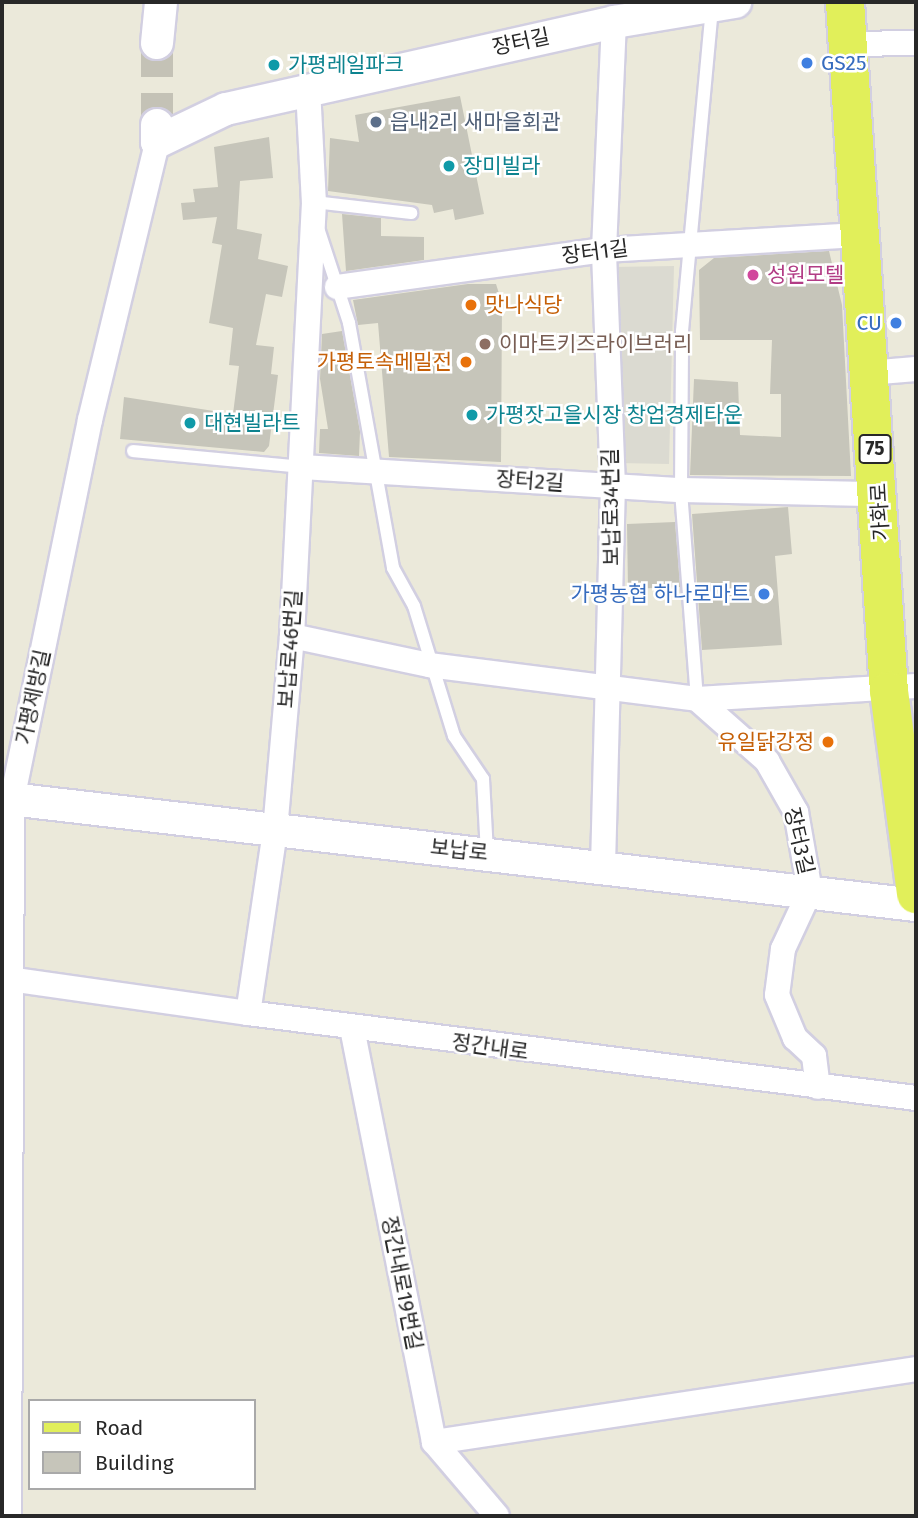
<!DOCTYPE html>
<meta charset="utf-8">
<style>
body{margin:0}
#map{position:relative;width:918px;height:1518px;overflow:hidden;background:#ebe9da;font-family:"Fira Sans","Noto Sans KR",sans-serif}
div>[style]{position:absolute}
.plaza>*{inset:0;background:#dbdad1}
.building>*{inset:0;background:#c6c5ba}
.tertiary-tunnel>*{height:32px;margin-top:-16px;transform-origin:0;background:repeating-linear-gradient(90deg,#c4c2b6 0 32px,transparent 0 48px)}
.roads{filter:drop-shadow(2px 0 #d2cfe1) drop-shadow(-2px 0 #d2cfe1) drop-shadow(0 2px #d2cfe1) drop-shadow(0 -2px #d2cfe1)}
.service>*{height:12px;margin:-6px;padding:0 6px;transform-origin:6px;border-radius:6px;background:#fff}
.minor>*{height:24px;margin:-12px;padding:0 12px;transform-origin:12px;border-radius:12px;background:#fff}
.tertiary>*{height:32px;margin:-16px;padding:0 16px;transform-origin:16px;border-radius:16px;background:#fff}
.primary>*{height:38px;margin:-19px;padding:0 19px;transform-origin:19px;border-radius:19px;background:#e1ef5a}
.dots>*{width:19px;height:19px;translate:-50% -50%;box-sizing:border-box;border:4px solid #fff;border-radius:50%}
span{translate:-50% -50%;white-space:nowrap;text-align:center;line-height:1.15;-webkit-text-stroke:5px #fff;paint-order:stroke}
.shield-label span{padding:2px 5px;background:#fff;border:2px solid;border-radius:5px;-webkit-text-stroke-width:0}
.shield-label{font-size:19px;color:#282828;font-weight:700}
.street-label{font-size:21px;color:#282828}
.shop-label{font-size:21px;color:#366cbe}
.left{translate:0 -50%;text-align:left}
.right{translate:-100% -50%;text-align:right}
.culture-label{font-size:21px;color:#0d838f}
.service-label{font-size:21px;color:#4e5e75}
.hotel-label{font-size:21px;color:#b23c85}
.food-label{font-size:21px;color:#c56008}
.education-label{font-size:21px;color:#785e54}
.frame{position:absolute;inset:0;border:4px solid #282828;pointer-events:none}
.legend{position:absolute;left:28px;top:1399px;width:228px;height:91px;box-sizing:border-box;background:#fff;border:2px solid #a9a9a9;margin:0;padding:9px 12px;list-style:none;font-size:21px;color:#282828}
.legend li{display:flex;align-items:center;gap:14px;height:35px}
.legend b{width:35px;border:2px solid #a9a9a9}
</style>
<div id="map">
<div class="plaza">
<div style="clip-path:polygon(674px 266px,669px 464px,619px 463px,612px 267px)"></div>
</div>
<div class="building">
<div style="clip-path:polygon(460px 96px,484px 214px,455px 220px,453px 209px,434px 213px,432px 205px,328px 191px,330px 138px,359px 142px,355px 115px)"></div>
<div style="clip-path:polygon(269px 137px,273px 178px,240px 181px,237px 229px,262px 234px,258px 259px,288px 266px,282px 297px,266px 294px,256px 345px,274px 347px,271px 374px,278px 375px,269px 446px,264px 452px,120px 439px,124px 397px,233px 414px,239px 366px,229px 365px,233px 328px,209px 323px,222px 245px,212px 243px,217px 217px,183px 220px,181px 203px,195px 202px,193px 189px,218px 187px,214px 147px)"></div>
<div style="clip-path:polygon(342px 214px,381px 218px,381px 236px,424px 237px,424px 260px,346px 271px)"></div>
<div style="clip-path:polygon(829px 251px,842px 305px,851px 476px,690px 475px,694px 379px,738px 382px,740px 435px,781px 437px,781px 394px,770px 394px,772px 340px,700px 340px,699px 270px,714px 258px)"></div>
<div style="clip-path:polygon(468px 284px,496px 284px,502px 303px,501px 462px,389px 457px,378px 323px,358px 325px,353px 300px)"></div>
<div style="clip-path:polygon(342px 331px,360px 432px,359px 456px,319px 453px,320px 429px,328px 429px,320px 379px,322px 334px)"></div>
<div style="clip-path:polygon(788px 507px,792px 554px,775px 556px,782px 645px,702px 650px,692px 514px)"></div>
<div style="clip-path:polygon(675px 522px,680px 587px,628px 589px,627px 524px)"></div>
</div>
<div class="tertiary-tunnel">
<div style="left:157px;top:125px;width:82px;rotate:-90deg"></div>
</div>
<div class="roads">
<div class="service">
<div style="left:314px;top:202px;width:98px;rotate:6.5deg"></div>
<div style="left:319px;top:231px;width:97px;rotate:71.9deg"></div>
<div style="left:349px;top:323px;width:249px;rotate:79.8deg"></div>
<div style="left:393px;top:568px;width:43px;rotate:61.1deg"></div>
<div style="left:414px;top:606px;width:136px;rotate:72.9deg"></div>
<div style="left:454px;top:736px;width:52px;rotate:56deg"></div>
<div style="left:483px;top:779px;width:73px;rotate:86.9deg"></div>
<div style="left:133px;top:451px;width:170px;rotate:5.4deg"></div>
<div style="left:697px;top:699px;width:210px;rotate:-94.4deg"></div>
<div style="left:681px;top:490px;width:159px;rotate:-89.6deg"></div>
<div style="left:682px;top:331px;width:324px;rotate:-84.7deg"></div>
</div>
<div class="minor">
<div style="left:847px;top:44px;width:69px;rotate:-0.8deg"></div>
<div style="left:308px;top:89px;width:113px;rotate:87deg"></div>
<div style="left:314px;top:202px;width:435px;rotate:92.9deg"></div>
<div style="left:292px;top:636px;width:196px;rotate:95deg"></div>
<div style="left:275px;top:831px;width:184px;rotate:98.4deg"></div>
<div style="left:248px;top:1013px;width:673px;rotate:7.25deg"></div>
<div style="left:337px;top:287px;width:270px;rotate:-7.9deg"></div>
<div style="left:604px;top:250px;width:251px;rotate:-3.4deg"></div>
<div style="left:868px;top:373px;width:48px;rotate:-4.8deg"></div>
<div style="left:302px;top:467px;width:380px;rotate:3.5deg"></div>
<div style="left:681px;top:490px;width:198px;rotate:1.2deg"></div>
<div style="left:292px;top:636px;width:140px;rotate:12deg"></div>
<div style="left:429px;top:665px;width:270px;rotate:7.2deg"></div>
<div style="left:697px;top:699px;width:219px;rotate:-3.4deg"></div>
<div style="left:697px;top:699px;width:94px;rotate:41.5deg"></div>
<div style="left:767px;top:761px;width:59px;rotate:60.4deg"></div>
<div style="left:796px;top:812px;width:80px;rotate:80deg"></div>
<div style="left:810px;top:891px;width:64px;rotate:115deg"></div>
<div style="left:783px;top:949px;width:46px;rotate:97.4deg"></div>
<div style="left:777px;top:995px;width:47px;rotate:67.3deg"></div>
<div style="left:795px;top:1038px;width:26px;rotate:43deg"></div>
<div style="left:814px;top:1056px;width:31px;rotate:83deg"></div>
<div style="left:603px;top:866px;width:379px;rotate:-88.5deg"></div>
<div style="left:613px;top:487px;width:237px;rotate:-92.2deg"></div>
<div style="left:604px;top:250px;width:228px;rotate:-87.5deg"></div>
<div style="left:9px;top:979px;width:241px;rotate:8.1deg"></div>
<div style="left:352px;top:1028px;width:422px;rotate:78.8deg"></div>
<div style="left:434px;top:1442px;width:97px;rotate:49.6deg"></div>
<div style="left:434px;top:1442px;width:487px;rotate:-8.6deg"></div>
<div style="left:9px;top:1516px;width:716px;rotate:-89.76deg"></div>
<div style="left:12px;top:800px;width:388px;rotate:-78.4deg"></div>
<div style="left:90px;top:420px;width:286px;rotate:-76.4deg"></div>
</div>
<div class="tertiary">
<div style="left:157px;top:43px;width:41px;rotate:-84.4deg"></div>
<div style="left:157px;top:125px;width:17px;rotate:90deg"></div>
<div style="left:157px;top:142px;width:76px;rotate:-25.6deg"></div>
<div style="left:226px;top:109px;width:398px;rotate:-12.6deg"></div>
<div style="left:614px;top:22px;width:123px;rotate:-9.4deg"></div>
<div style="left:2px;top:798px;width:920px;rotate:6.68deg"></div>
</div>
<div class="primary">
<div style="left:845px;top:2px;width:690px;rotate:86.35deg"></div>
<div style="left:889px;top:691px;width:205px;rotate:82.4deg"></div>
</div>
</div>
<div class="dots">
<div style="left:807px;top:63px;background:#3f7fe0"></div>
<div style="left:274px;top:65px;background:#0f9aa8"></div>
<div style="left:376px;top:122px;background:#5c6f8a"></div>
<div style="left:449px;top:166px;background:#0f9aa8"></div>
<div style="left:753px;top:275px;background:#d1479c"></div>
<div style="left:471px;top:305px;background:#e8710a"></div>
<div style="left:896px;top:323px;background:#3f7fe0"></div>
<div style="left:485px;top:344px;background:#8d6e63"></div>
<div style="left:466px;top:362px;background:#e8710a"></div>
<div style="left:472px;top:415px;background:#0f9aa8"></div>
<div style="left:190px;top:423px;background:#0f9aa8"></div>
<div style="left:764px;top:594px;background:#3f7fe0"></div>
<div style="left:828px;top:742px;background:#e8710a"></div>
</div>
<div class="shield-label">
<span style="left:875px;top:449px">75</span>
</div>
<div class="street-label">
<span style="left:521px;top:42px;rotate:-12deg">장터길</span>
<span style="left:595px;top:252px;rotate:-7deg">장터1길</span>
<span style="left:530px;top:481px;rotate:4deg">장터2길</span>
<span style="left:611px;top:507px;rotate:-91deg">보납로34번길</span>
<span style="left:880px;top:512px;rotate:-93deg">가화로</span>
<span style="left:290px;top:649px;rotate:-86deg">보납로46번길</span>
<span style="left:33px;top:697px;rotate:-78deg">가평제방길</span>
<span style="left:799px;top:841px;rotate:77deg">장터3길</span>
<span style="left:459px;top:850px;rotate:6deg">보납로</span>
<span style="left:490px;top:1047px;rotate:8deg">정간내로</span>
<span style="left:402px;top:1283px;rotate:79deg">정간내로19번길</span>
</div>
<div class="shop-label">
<span class="left" style="left:821px;top:63px">GS25</span>
<span class="right" style="left:882px;top:323px">CU</span>
<span class="right" style="left:750px;top:594px">가평농협 하나로마트</span>
</div>
<div class="culture-label">
<span class="left" style="left:288px;top:65px">가평레일파크</span>
<span class="left" style="left:463px;top:166px">장미빌라</span>
<span class="left" style="left:486px;top:415px">가평잣고을시장 창업경제타운</span>
<span class="left" style="left:204px;top:423px">대현빌라트</span>
</div>
<div class="service-label">
<span class="left" style="left:390px;top:122px">읍내2리 새마을회관</span>
</div>
<div class="hotel-label">
<span class="left" style="left:767px;top:275px">성원모텔</span>
</div>
<div class="food-label">
<span class="left" style="left:485px;top:305px">맛나식당</span>
<span class="right" style="left:452px;top:362px">가평토속메밀전</span>
<span class="right" style="left:814px;top:742px">유일닭강정</span>
</div>
<div class="education-label">
<span class="left" style="left:499px;top:344px">이마트키즈라이브러리</span>
</div>
<div class="frame"></div>
<ul class="legend">
<li><b style="height:9px;background:#e1ef5a"></b>Road</li>
<li><b style="height:19px;background:#c6c5ba"></b>Building</li>
</ul>
</div>
